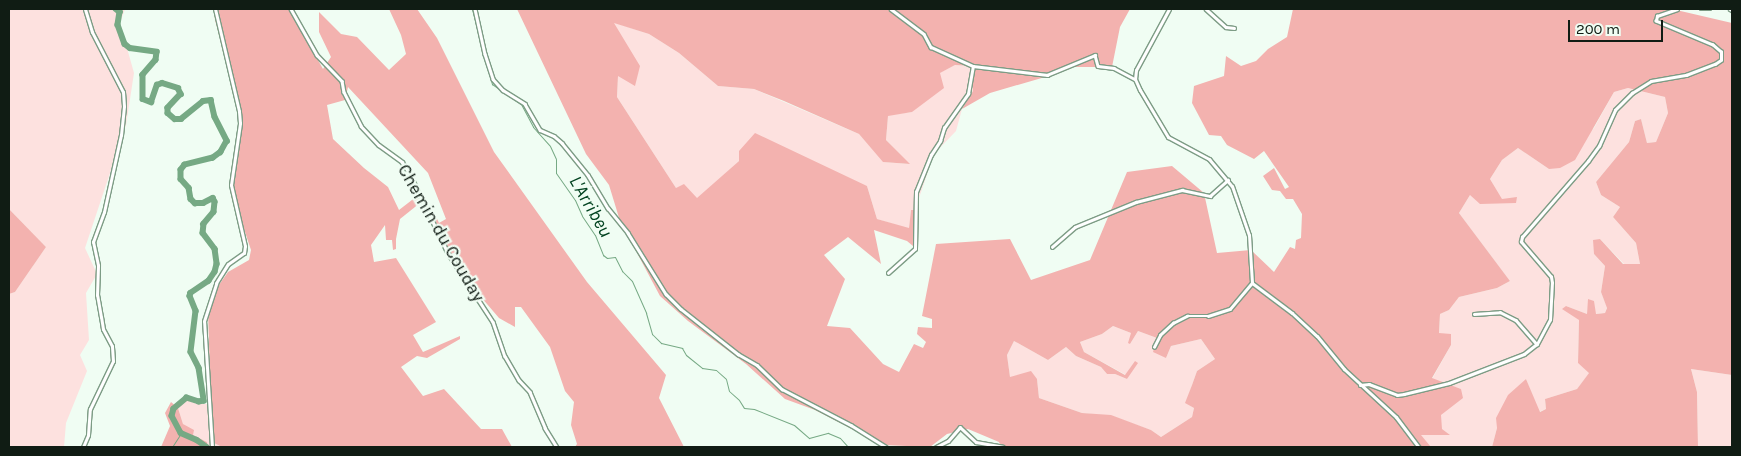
<!DOCTYPE html>
<style>
body{margin:0}
#map{position:relative;width:1741px;height:456px;overflow:hidden;background:#f0fdf3;font-family:Karla,sans-serif}
div>[style]{position:absolute}
.green>*{inset:0;background:#fde1df}
.forest>*{inset:0;background:#f3b2af}
.stream>*{height:1px;margin:-0.5px;padding:0 0.5px;transform-origin:0.5px;border-radius:0.5px;background:#76a984}
.river>*{height:5.5px;margin:-2.75px;padding:0 2.75px;transform-origin:2.75px;border-radius:2.75px;background:#76a984}
.roads{filter:drop-shadow(1px 0 #7d9c85) drop-shadow(-1px 0 #7d9c85) drop-shadow(0 1px #7d9c85) drop-shadow(0 -1px #7d9c85)}
.minor>*{height:2.5px;margin:-1.25px;padding:0 1.25px;transform-origin:1.25px;border-radius:1.25px;background:#fff}
.tertiary>*{height:3px;margin:-1.5px;padding:0 1.5px;transform-origin:1.5px;border-radius:1.5px;background:#fff}
span{translate:-50% -50%;white-space:nowrap;text-align:center;line-height:1.15;-webkit-text-stroke:4.5px #f0fdf3;paint-order:stroke}
.street-label{font-size:18px;color:#101c14}
.water-label{font-size:19px;color:#034421;font-style:italic}
.frame{position:absolute;inset:0;border:10px solid #101c14;pointer-events:none}
.scale{position:absolute;left:1568px;top:20px;width:95px;height:22px;box-sizing:border-box;border:2px solid #101c14;border-top:0;padding-left:6px;font-size:15px;line-height:18px;white-space:nowrap;color:#101c14;-webkit-text-stroke:4px #f0fdf3;paint-order:stroke}
</style>
<div id="map">
<div class="green">
<div style="clip-path:polygon(9px 9px,125px 9px,120px 23px,134px 73px,126px 125px,85px 248px,97px 274px,86px 293px,89px 340px,80px 355px,87px 371px,66px 423px,64px 447px,9px 447px,9px 294px,15px 292px,46px 247px,9px 209px)"></div>
<div style="clip-path:polygon(613px 22px,649px 34px,679px 53px,718px 86px,754px 89px,859px 134px,884px 162px,909px 164px,886px 140px,888px 115px,912px 112px,939px 73px,955px 65px,972px 66px,973px 91px,962px 109px,956px 131px,934px 154px,919px 198px,918px 244px,913px 246px,914px 210px,911px 210px,909px 229px,877px 219px,867px 186px,739px 161px,697px 199px,676px 188px,617px 97px,618px 75px)"></div>
<div style="clip-path:polygon(1628px 88px,1665px 97px,1668px 113px,1656px 142px,1647px 143px,1641px 119px,1635px 121px,1629px 142px,1596px 182px,1601px 195px,1620px 207px,1613px 217px,1636px 243px,1640px 264px,1624px 264px,1600px 239px,1594px 254px,1605px 266px,1601px 292px,1607px 307px,1605px 313px,1595px 314px,1589px 299px,1587px 314px,1566px 306px,1579px 320px,1578px 363px,1590px 372px,1577px 389px,1545px 399px,1546px 409px,1539px 412px,1526px 379px,1497px 428px,1492px 447px,1431px 447px,1420px 435px,1449px 435px,1441px 429px,1441px 415px,1461px 389px,1432px 379px,1451px 345px,1439px 333px,1440px 314px,1449px 310px,1459px 297px,1497px 288px,1510px 281px,1459px 213px,1470px 195px,1502px 200px,1490px 179px,1502px 160px,1518px 148px,1549px 169px,1594px 128px,1614px 92px)"></div>
<div style="clip-path:polygon(1113px 326px,1131px 333px,1130px 344px,1138px 331px,1157px 338px,1166px 358px,1171px 346px,1201px 339px,1215px 359px,1197px 371px,1192px 385px,1186px 403px,1194px 408px,1192px 417px,1161px 437px,1151px 430px,1111px 416px,1082px 413px,1039px 398px,1037px 379px,1010px 378px,1007px 355px,1014px 341px,1048px 360px,1066px 347px,1076px 356px,1101px 367px,1107px 374px,1115px 374px,1127px 379px,1135px 361px,1126px 375px,1084px 352px,1080px 342px,1102px 334px)"></div>
<div style="clip-path:polygon(1691px 369px,1732px 375px,1732px 447px,1698px 447px,1697px 392px)"></div>
<div style="clip-path:polygon(186px 400px,198px 404px,211px 404px,212px 442px,222px 447px,208px 447px,207px 442px,193px 435px,183px 424px,178px 408px)"></div>
</div>
<div class="forest">
<div style="clip-path:polygon(214px 9px,289px 9px,323px 69px,331px 57px,319px 32px,319px 12px,341px 34px,357px 37px,389px 70px,406px 54px,401px 35px,389px 9px,417px 9px,437px 38px,494px 152px,587px 282px,666px 375px,659px 398px,684px 447px,575px 447px,577px 444px,571px 425px,574px 402px,565px 391px,550px 347px,521px 307px,515px 307px,515px 327px,499px 318px,469px 283px,426px 213px,433px 210px,439px 223px,446px 219px,428px 173px,348px 87px,345px 100px,327px 105px,333px 139px,364px 168px,388px 187px,399px 210px,421px 193px,425px 199px,400px 219px,396px 239px,396px 249px,393px 250px,392px 240px,386px 240px,385px 225px,371px 245px,374px 262px,396px 258px,436px 322px,413px 335px,423px 352px,460px 336px,460px 339px,427px 358px,417px 356px,401px 367px,423px 396px,444px 389px,481px 429px,502px 429px,512px 447px,222px 447px,212px 442px,208px 311px,214px 292px,228px 272px,249px 260px,251px 250px,235px 202px,232px 174px,240px 143px,240px 114px,215px 20px)"></div>
<div style="clip-path:polygon(evenodd,517px 9px,1130px 9px,1120px 27px,1112px 67px,1071px 67px,1052px 75px,990px 93px,962px 109px,973px 91px,972px 66px,955px 65px,940px 73px,944px 88px,912px 112px,888px 116px,886px 140px,910px 164px,883px 162px,859px 134px,784px 101px,754px 89px,718px 86px,679px 53px,649px 34px,614px 23px,640px 66px,635px 86px,618px 76px,617px 97px,676px 188px,684px 184px,697px 198px,739px 161px,739px 151px,755px 133px,867px 186px,877px 219px,909px 228px,911px 210px,914px 210px,913px 246px,907px 241px,874px 230px,881px 264px,848px 237px,824px 255px,845px 279px,827px 326px,850px 328px,883px 364px,899px 372px,914px 344px,923px 348px,926px 342px,917px 334px,918px 327px,932px 328px,932px 319px,922px 316px,936px 244px,1010px 239px,1031px 280px,1090px 260px,1127px 172px,1172px 166px,1204px 193px,1217px 253px,1251px 250px,1274px 272px,1290px 247px,1295px 249px,1296px 240px,1301px 238px,1302px 214px,1293px 199px,1286px 199px,1280px 191px,1272px 190px,1263px 176px,1274px 168px,1285px 189px,1289px 187px,1264px 151px,1254px 159px,1227px 145px,1221px 136px,1209px 135px,1192px 103px,1194px 86px,1224px 76px,1226px 56px,1241px 66px,1256px 61px,1268px 49px,1287px 37px,1293px 9px,1672px 9px,1732px 23px,1732px 375px,1691px 369px,1697px 392px,1698px 447px,1492px 447px,1497px 428px,1496px 418px,1508px 395px,1526px 379px,1540px 412px,1546px 409px,1545px 399px,1577px 389px,1589px 373px,1578px 363px,1579px 320px,1562px 309px,1566px 306px,1587px 314px,1588px 299px,1594px 301px,1596px 314px,1605px 313px,1607px 308px,1601px 292px,1605px 266px,1594px 254px,1593px 240px,1600px 239px,1623px 264px,1640px 264px,1636px 243px,1613px 217px,1620px 207px,1601px 195px,1596px 182px,1629px 142px,1635px 121px,1641px 119px,1647px 143px,1656px 142px,1668px 113px,1665px 97px,1628px 88px,1614px 92px,1575px 160px,1560px 168px,1549px 169px,1518px 148px,1502px 160px,1490px 179px,1502px 199px,1517px 197px,1516px 203px,1480px 204px,1470px 195px,1459px 213px,1510px 281px,1497px 288px,1459px 297px,1449px 310px,1440px 314px,1439px 333px,1451px 334px,1451px 345px,1432px 378px,1461px 389px,1463px 398px,1441px 415px,1442px 429px,1450px 435px,1421px 435px,1431px 447px,1001px 447px,999px 442px,968px 429px,947px 434px,930px 447px,883px 445px,815px 410px,785px 399px,746px 364px,688px 321px,660px 296px,620px 221px,609px 185px,586px 154px,517px 9px,1113px 326px,1131px 333px,1128px 343px,1130px 344px,1138px 331px,1157px 338px,1153px 352px,1166px 358px,1171px 346px,1201px 339px,1215px 359px,1197px 371px,1192px 385px,1185px 403px,1194px 408px,1192px 417px,1161px 437px,1151px 430px,1111px 415px,1082px 413px,1039px 398px,1037px 379px,1031px 371px,1010px 377px,1007px 355px,1014px 341px,1048px 360px,1066px 347px,1076px 356px,1101px 367px,1107px 374px,1115px 374px,1127px 379px,1138px 363px,1135px 361px,1125px 375px,1084px 352px,1080px 342px,1102px 334px,1113px 326px)"></div>
<div style="clip-path:polygon(9px 209px,46px 247px,15px 292px,9px 294px)"></div>
<div style="clip-path:polygon(171px 402px,178px 408px,183px 424px,194px 430px,193px 435px,207px 442px,208px 447px,161px 447px,170px 426px,165px 413px)"></div>
</div>
<div class="stream">
<div style="left:472px;top:9px;width:78px;rotate:75.1deg"></div>
<div style="left:492px;top:84px;width:35px;rotate:35deg"></div>
<div style="left:521px;top:104px;width:26px;rotate:62deg"></div>
<div style="left:533px;top:127px;width:25px;rotate:48deg"></div>
<div style="left:550px;top:146px;width:14px;rotate:65deg"></div>
<div style="left:556px;top:159px;width:14px;rotate:90deg"></div>
<div style="left:556px;top:173px;width:33px;rotate:55deg"></div>
<div style="left:575px;top:200px;width:17px;rotate:66deg"></div>
<div style="left:582px;top:216px;width:23px;rotate:56deg"></div>
<div style="left:595px;top:235px;width:22px;rotate:68deg"></div>
<div style="left:603px;top:255px;width:5px;rotate:37deg"></div>
<div style="left:607px;top:258px;width:8px;rotate:-7deg"></div>
<div style="left:615px;top:257px;width:16px;rotate:63deg"></div>
<div style="left:622px;top:271px;width:14px;rotate:45deg"></div>
<div style="left:632px;top:281px;width:35px;rotate:66deg"></div>
<div style="left:646px;top:313px;width:22px;rotate:74deg"></div>
<div style="left:652px;top:334px;width:13px;rotate:45deg"></div>
<div style="left:661px;top:343px;width:22px;rotate:13deg"></div>
<div style="left:682px;top:348px;width:8px;rotate:60deg"></div>
<div style="left:686px;top:355px;width:21px;rotate:39deg"></div>
<div style="left:702px;top:368px;width:14px;rotate:8deg"></div>
<div style="left:716px;top:370px;width:13px;rotate:42deg"></div>
<div style="left:726px;top:379px;width:12px;rotate:76deg"></div>
<div style="left:729px;top:391px;width:13px;rotate:42deg"></div>
<div style="left:739px;top:400px;width:9px;rotate:58deg"></div>
<div style="left:744px;top:408px;width:10px;rotate:6deg"></div>
<div style="left:754px;top:409px;width:43px;rotate:21.8deg"></div>
<div style="left:794px;top:425px;width:20px;rotate:41deg"></div>
<div style="left:809px;top:438px;width:20px;rotate:-15deg"></div>
<div style="left:828px;top:433px;width:13px;rotate:23deg"></div>
<div style="left:840px;top:438px;width:12px;rotate:48deg"></div>
<div style="left:172px;top:447px;width:17px;rotate:-57deg"></div>
</div>
<div class="river">
<div style="left:116px;top:9px;width:5px;rotate:37deg"></div>
<div style="left:120px;top:12px;width:13px;rotate:99deg"></div>
<div style="left:118px;top:25px;width:20px;rotate:70deg"></div>
<div style="left:125px;top:44px;width:6px;rotate:39deg"></div>
<div style="left:130px;top:48px;width:27px;rotate:8deg"></div>
<div style="left:157px;top:52px;width:8px;rotate:97deg"></div>
<div style="left:156px;top:60px;width:20px;rotate:131deg"></div>
<div style="left:143px;top:75px;width:24px;rotate:90deg"></div>
<div style="left:143px;top:99px;width:9px;rotate:21deg"></div>
<div style="left:151px;top:102px;width:18px;rotate:-71deg"></div>
<div style="left:157px;top:85px;width:5px;rotate:-22deg"></div>
<div style="left:162px;top:83px;width:17px;rotate:17deg"></div>
<div style="left:178px;top:88px;width:7px;rotate:63deg"></div>
<div style="left:181px;top:94px;width:19px;rotate:133deg"></div>
<div style="left:168px;top:108px;width:5px;rotate:90deg"></div>
<div style="left:168px;top:113px;width:9px;rotate:41deg"></div>
<div style="left:175px;top:119px;width:6px"></div>
<div style="left:181px;top:119px;width:28px;rotate:-39deg"></div>
<div style="left:203px;top:101px;width:8px;rotate:-7deg"></div>
<div style="left:211px;top:100px;width:17px;rotate:77deg"></div>
<div style="left:215px;top:117px;width:27px;rotate:63deg"></div>
<div style="left:227px;top:141px;width:13px;rotate:119deg"></div>
<div style="left:221px;top:152px;width:10px;rotate:143deg"></div>
<div style="left:213px;top:158px;width:29px;rotate:166deg"></div>
<div style="left:185px;top:165px;width:6px;rotate:129deg"></div>
<div style="left:181px;top:170px;width:9px;rotate:90deg"></div>
<div style="left:181px;top:179px;width:12px;rotate:48deg"></div>
<div style="left:189px;top:188px;width:11px;rotate:80deg"></div>
<div style="left:191px;top:199px;width:6px;rotate:45deg"></div>
<div style="left:195px;top:203px;width:8px"></div>
<div style="left:203px;top:203px;width:11px;rotate:-27deg"></div>
<div style="left:213px;top:198px;width:4px;rotate:63deg"></div>
<div style="left:215px;top:202px;width:10px;rotate:96deg"></div>
<div style="left:214px;top:212px;width:16px;rotate:130deg"></div>
<div style="left:204px;top:224px;width:9px;rotate:96deg"></div>
<div style="left:203px;top:233px;width:20px;rotate:53deg"></div>
<div style="left:215px;top:249px;width:15px;rotate:82deg"></div>
<div style="left:217px;top:264px;width:8px;rotate:104deg"></div>
<div style="left:215px;top:272px;width:11px;rotate:124deg"></div>
<div style="left:209px;top:281px;width:22px;rotate:146deg"></div>
<div style="left:191px;top:293px;width:3px;rotate:108deg"></div>
<div style="left:190px;top:296px;width:16px;rotate:68deg"></div>
<div style="left:196px;top:311px;width:41px;rotate:97deg"></div>
<div style="left:191px;top:352px;width:18px;rotate:63deg"></div>
<div style="left:199px;top:368px;width:33px;rotate:81deg"></div>
<div style="left:204px;top:401px;width:5px;rotate:169deg"></div>
<div style="left:199px;top:402px;width:13px;rotate:-162deg"></div>
<div style="left:187px;top:398px;width:17px;rotate:140deg"></div>
<div style="left:174px;top:409px;width:7px;rotate:106deg"></div>
<div style="left:172px;top:416px;width:19px;rotate:62deg"></div>
<div style="left:181px;top:433px;width:17px;rotate:24deg"></div>
<div style="left:197px;top:440px;width:12px;rotate:35deg"></div>
</div>
<div class="roads">
<div class="minor">
<div style="left:291px;top:9px;width:53px;rotate:60.5deg"></div>
<div style="left:317px;top:55px;width:36px;rotate:46deg"></div>
<div style="left:342px;top:81px;width:11px;rotate:80deg"></div>
<div style="left:344px;top:92px;width:38px;rotate:63deg"></div>
<div style="left:361px;top:126px;width:26px;rotate:47deg"></div>
<div style="left:379px;top:145px;width:29px;rotate:36deg"></div>
<div style="left:402px;top:162px;width:12px;rotate:55deg"></div>
<div style="left:409px;top:172px;width:90px;rotate:64.3deg"></div>
<div style="left:448px;top:253px;width:82px;rotate:56.9deg"></div>
<div style="left:493px;top:322px;width:36px;rotate:71deg"></div>
<div style="left:505px;top:356px;width:28px;rotate:60deg"></div>
<div style="left:519px;top:380px;width:16px;rotate:47deg"></div>
<div style="left:530px;top:392px;width:39px;rotate:67deg"></div>
<div style="left:545px;top:428px;width:22px;rotate:58deg"></div>
<div style="left:475px;top:9px;width:46px;rotate:77.5deg"></div>
<div style="left:485px;top:54px;width:26px;rotate:72deg"></div>
<div style="left:493px;top:79px;width:15px;rotate:48deg"></div>
<div style="left:503px;top:90px;width:26px;rotate:32deg"></div>
<div style="left:525px;top:104px;width:30px;rotate:60deg"></div>
<div style="left:540px;top:130px;width:15px;rotate:23deg"></div>
<div style="left:554px;top:136px;width:11px;rotate:41deg"></div>
<div style="left:562px;top:143px;width:41px;rotate:50.9deg"></div>
<div style="left:588px;top:175px;width:39px;rotate:59deg"></div>
<div style="left:608px;top:208px;width:32px;rotate:51deg"></div>
<div style="left:628px;top:233px;width:72px;rotate:58.1deg"></div>
<div style="left:666px;top:294px;width:21px;rotate:45deg"></div>
<div style="left:681px;top:309px;width:73px;rotate:38.3deg"></div>
<div style="left:738px;top:354px;width:22px;rotate:30deg"></div>
<div style="left:757px;top:365px;width:35px;rotate:44deg"></div>
<div style="left:782px;top:389px;width:78px;rotate:27.6deg"></div>
<div style="left:851px;top:425px;width:41px;rotate:32.2deg"></div>
<div style="left:891px;top:9px;width:41px;rotate:37.1deg"></div>
<div style="left:924px;top:34px;width:15px;rotate:62deg"></div>
<div style="left:931px;top:47px;width:46px;rotate:24.3deg"></div>
<div style="left:973px;top:66px;width:75px;rotate:6.9deg"></div>
<div style="left:1047px;top:75px;width:52px;rotate:-22.6deg"></div>
<div style="left:1095px;top:55px;width:11px;rotate:75deg"></div>
<div style="left:1098px;top:66px;width:16px;rotate:7deg"></div>
<div style="left:1114px;top:68px;width:24px;rotate:28deg"></div>
<div style="left:1206px;top:9px;width:27px;rotate:42deg"></div>
<div style="left:1226px;top:27px;width:8px;rotate:7deg"></div>
<div style="left:1701px;top:9px;width:9px"></div>
<div style="left:1730px;top:9px;width:2px;rotate:27deg"></div>
<div style="left:1052px;top:247px;width:30px;rotate:-41deg"></div>
<div style="left:1075px;top:227px;width:66px;rotate:-22.3deg"></div>
<div style="left:1136px;top:202px;width:48px;rotate:-14.6deg"></div>
<div style="left:1182px;top:190px;width:29px;rotate:12deg"></div>
<div style="left:1210px;top:196px;width:24px;rotate:-42deg"></div>
<div style="left:888px;top:273px;width:36px;rotate:-42deg"></div>
<div style="left:915px;top:249px;width:57px;rotate:-89deg"></div>
<div style="left:916px;top:192px;width:40px;rotate:-68deg"></div>
<div style="left:931px;top:155px;width:17px;rotate:-57deg"></div>
<div style="left:940px;top:141px;width:14px;rotate:-73deg"></div>
<div style="left:944px;top:128px;width:42px;rotate:-54.8deg"></div>
<div style="left:968px;top:94px;width:28px;rotate:-80deg"></div>
<div style="left:1474px;top:314px;width:26px;rotate:-4deg"></div>
<div style="left:1500px;top:312px;width:18px;rotate:27deg"></div>
<div style="left:1516px;top:320px;width:32px;rotate:49deg"></div>
<div style="left:1154px;top:347px;width:13px;rotate:-63deg"></div>
<div style="left:1160px;top:335px;width:18px;rotate:-43deg"></div>
<div style="left:1173px;top:323px;width:16px;rotate:-27deg"></div>
<div style="left:1187px;top:316px;width:21px"></div>
<div style="left:1208px;top:316px;width:23px;rotate:-18deg"></div>
<div style="left:1230px;top:309px;width:34px;rotate:-50deg"></div>
<div style="left:1360px;top:385px;width:9px;rotate:-6deg"></div>
<div style="left:1369px;top:384px;width:30px;rotate:21deg"></div>
<div style="left:1397px;top:395px;width:7px;rotate:-8deg"></div>
<div style="left:1404px;top:394px;width:46px;rotate:-13.7deg"></div>
<div style="left:1449px;top:383px;width:80px;rotate:-21.1deg"></div>
<div style="left:1524px;top:354px;width:16px;rotate:-38deg"></div>
<div style="left:1537px;top:344px;width:27px;rotate:-62deg"></div>
<div style="left:1550px;top:320px;width:37px;rotate:-87deg"></div>
<div style="left:1552px;top:283px;width:6px;rotate:-99deg"></div>
<div style="left:1551px;top:277px;width:46px;rotate:-130.6deg"></div>
<div style="left:1521px;top:242px;width:5px;rotate:-79deg"></div>
<div style="left:1522px;top:237px;width:101px;rotate:-49deg"></div>
<div style="left:1588px;top:161px;width:19px;rotate:-54deg"></div>
<div style="left:1599px;top:146px;width:39px;rotate:-66deg"></div>
<div style="left:1615px;top:110px;width:24px;rotate:-45deg"></div>
<div style="left:1632px;top:93px;width:22px;rotate:-32deg"></div>
<div style="left:1651px;top:81px;width:36px;rotate:-10deg"></div>
<div style="left:1686px;top:75px;width:31px;rotate:-21deg"></div>
<div style="left:1715px;top:64px;width:7px;rotate:-34deg"></div>
<div style="left:1721px;top:60px;width:8px;rotate:-90deg"></div>
<div style="left:1721px;top:52px;width:11px;rotate:-139deg"></div>
<div style="left:1713px;top:45px;width:62px;rotate:-157.2deg"></div>
<div style="left:1656px;top:21px;width:5px;rotate:-79deg"></div>
<div style="left:1657px;top:16px;width:21px;rotate:-19deg"></div>
<div style="left:936px;top:447px;width:13px;rotate:-27deg"></div>
<div style="left:948px;top:441px;width:18px;rotate:-49deg"></div>
<div style="left:960px;top:427px;width:22px;rotate:43deg"></div>
<div style="left:976px;top:442px;width:27px;rotate:10deg"></div>
</div>
<div class="tertiary">
<div style="left:1169px;top:9px;width:69px;rotate:118.4deg"></div>
<div style="left:1136px;top:70px;width:9px;rotate:96deg"></div>
<div style="left:1135px;top:79px;width:12px;rotate:66deg"></div>
<div style="left:1140px;top:90px;width:55px;rotate:59.2deg"></div>
<div style="left:1168px;top:137px;width:47px;rotate:28.2deg"></div>
<div style="left:1209px;top:159px;width:35px;rotate:50deg"></div>
<div style="left:1232px;top:186px;width:52px;rotate:70.9deg"></div>
<div style="left:1249px;top:235px;width:48px;rotate:86.4deg"></div>
<div style="left:1252px;top:283px;width:50px;rotate:36.9deg"></div>
<div style="left:1292px;top:313px;width:34px;rotate:43deg"></div>
<div style="left:1317px;top:336px;width:43px;rotate:50.7deg"></div>
<div style="left:1344px;top:369px;width:71px;rotate:42.7deg"></div>
<div style="left:1396px;top:417px;width:38px;rotate:53deg"></div>
<div style="left:83px;top:447px;width:13px;rotate:-67deg"></div>
<div style="left:88px;top:435px;width:26px;rotate:-86deg"></div>
<div style="left:90px;top:409px;width:53px;rotate:-64.4deg"></div>
<div style="left:113px;top:361px;width:15px;rotate:-94deg"></div>
<div style="left:112px;top:346px;width:19px;rotate:-118deg"></div>
<div style="left:103px;top:329px;width:12px;rotate:-99deg"></div>
<div style="left:101px;top:317px;width:22px;rotate:-100deg"></div>
<div style="left:97px;top:295px;width:30px;rotate:-88deg"></div>
<div style="left:98px;top:265px;width:24px;rotate:-102deg"></div>
<div style="left:93px;top:242px;width:32px;rotate:-70deg"></div>
<div style="left:104px;top:212px;width:79px;rotate:-77.6deg"></div>
<div style="left:121px;top:135px;width:29px;rotate:-84deg"></div>
<div style="left:124px;top:106px;width:14px;rotate:-94deg"></div>
<div style="left:123px;top:92px;width:68px;rotate:-117.3deg"></div>
<div style="left:92px;top:32px;width:24px;rotate:-107deg"></div>
<div style="left:212px;top:447px;width:126px;rotate:-93.6deg"></div>
<div style="left:204px;top:321px;width:40px;rotate:-72deg"></div>
<div style="left:216px;top:283px;width:22px;rotate:-58deg"></div>
<div style="left:228px;top:264px;width:19px;rotate:-35deg"></div>
<div style="left:244px;top:253px;width:7px;rotate:-82deg"></div>
<div style="left:245px;top:246px;width:63px;rotate:-102.9deg"></div>
<div style="left:231px;top:185px;width:63px;rotate:-81.7deg"></div>
<div style="left:240px;top:123px;width:12px;rotate:-95deg"></div>
<div style="left:239px;top:111px;width:105px;rotate:-103.2deg"></div>
</div>
</div>
<div class="street-label">
<span style="left:441px;top:233px;rotate:60deg">Chemin du Couday</span>
</div>
<div class="water-label">
<span style="left:590px;top:207px;rotate:60deg">L'Arribeu</span>
</div>
<div class="frame"></div>
<div class="scale">200 m</div>
</div>
